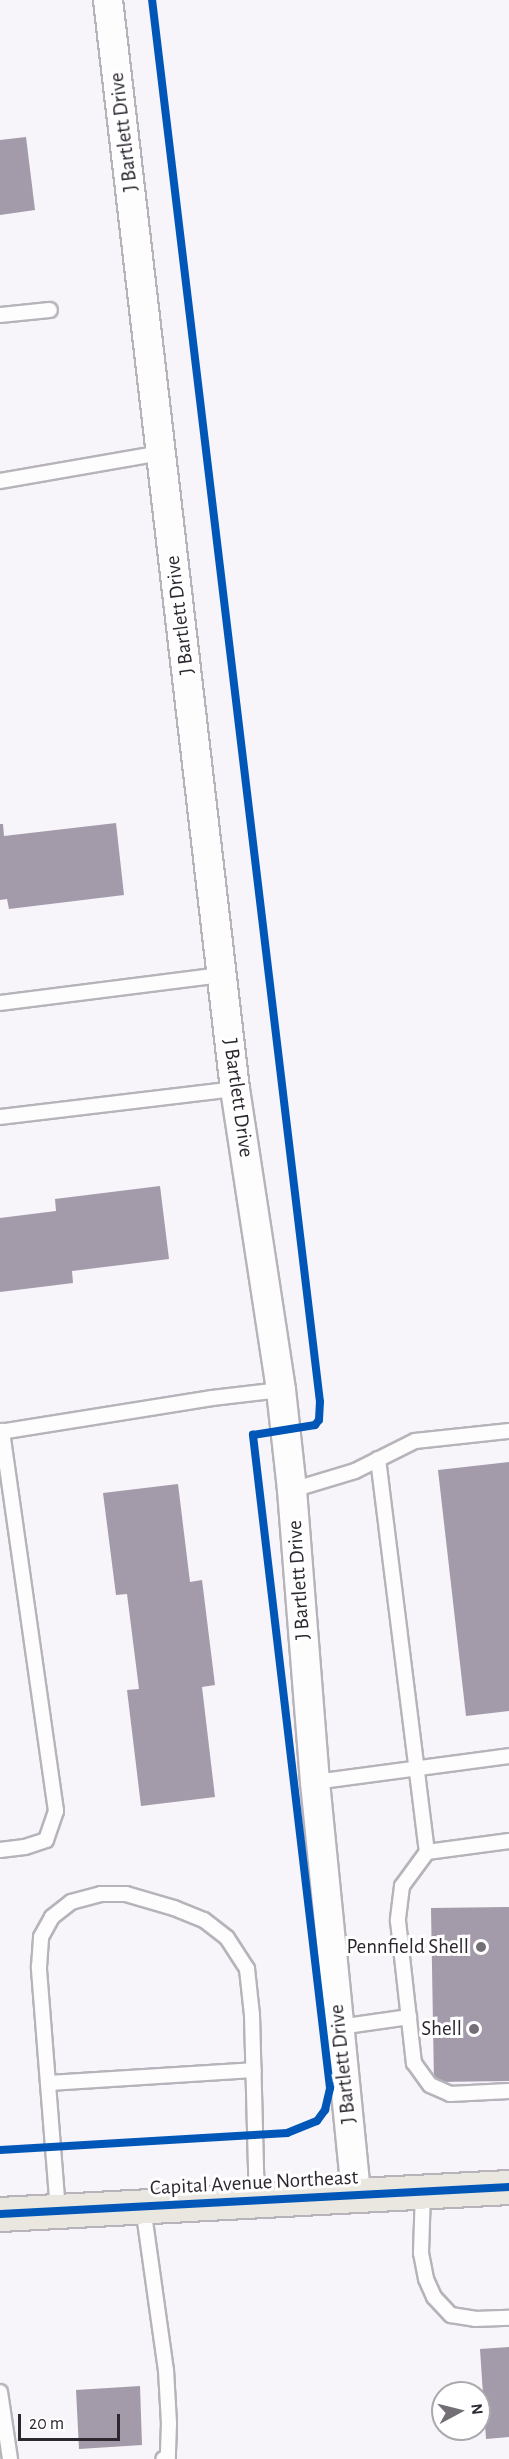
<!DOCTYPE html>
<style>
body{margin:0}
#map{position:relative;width:509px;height:2459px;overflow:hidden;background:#f7f4fa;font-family:"Alegreya Sans",sans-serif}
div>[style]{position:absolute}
.building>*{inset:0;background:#a39aaa}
.roads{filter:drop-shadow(2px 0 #b7b3ba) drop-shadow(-2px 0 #b7b3ba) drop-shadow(0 2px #b7b3ba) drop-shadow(0 -2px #b7b3ba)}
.service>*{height:14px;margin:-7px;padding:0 7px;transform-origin:7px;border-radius:7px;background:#fefdfe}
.minor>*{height:28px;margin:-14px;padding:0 14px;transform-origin:14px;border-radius:14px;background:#fefdfe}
.primary>*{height:33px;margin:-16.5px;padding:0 16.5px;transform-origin:16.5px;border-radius:16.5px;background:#e9e7e0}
.cycleway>*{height:8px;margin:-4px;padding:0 4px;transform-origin:4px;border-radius:4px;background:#0057b8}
.dots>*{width:16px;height:16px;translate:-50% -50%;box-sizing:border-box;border:3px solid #fff;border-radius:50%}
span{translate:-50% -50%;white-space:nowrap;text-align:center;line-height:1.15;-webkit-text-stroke:6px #fff;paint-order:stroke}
.street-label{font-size:21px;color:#2d2730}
.poi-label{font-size:21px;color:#2d2730}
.right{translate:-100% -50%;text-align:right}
.north{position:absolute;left:431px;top:2381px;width:60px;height:60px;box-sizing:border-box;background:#fff;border:2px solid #aba9ac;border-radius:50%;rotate:83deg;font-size:16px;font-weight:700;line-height:24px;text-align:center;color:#2d2730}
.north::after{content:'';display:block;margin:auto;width:21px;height:27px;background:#746f77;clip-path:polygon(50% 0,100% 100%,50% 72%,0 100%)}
.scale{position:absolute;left:18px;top:2414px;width:102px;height:27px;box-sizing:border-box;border:3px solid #2d2730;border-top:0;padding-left:8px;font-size:18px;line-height:21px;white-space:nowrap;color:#2d2730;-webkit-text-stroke:4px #fff;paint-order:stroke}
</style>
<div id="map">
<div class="building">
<div style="clip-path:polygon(26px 137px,35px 210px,0 215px,0 140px)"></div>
<div style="clip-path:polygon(116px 823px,124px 895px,9px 909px,7px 899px,0 900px,0 824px,3px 824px,4px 836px)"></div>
<div style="clip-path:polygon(160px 1186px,169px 1259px,72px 1271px,73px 1283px,0 1292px,0 1218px,56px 1211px,55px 1199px)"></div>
<div style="clip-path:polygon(509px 1462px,509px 1711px,466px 1716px,438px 1470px)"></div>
<div style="clip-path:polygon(178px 1484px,190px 1582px,202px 1580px,215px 1685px,202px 1687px,215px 1797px,141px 1806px,127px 1690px,139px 1689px,127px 1594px,116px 1595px,103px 1493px)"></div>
<div style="clip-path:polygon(509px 1907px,509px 2081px,434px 2082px,431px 1908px)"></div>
<div style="clip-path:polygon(509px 2347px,509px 2437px,486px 2439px,480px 2349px)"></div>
<div style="clip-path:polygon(140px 2386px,142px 2445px,79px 2449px,76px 2390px)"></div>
</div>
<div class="roads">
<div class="service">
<div style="left:0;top:315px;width:50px;rotate:-5.7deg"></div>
<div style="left:0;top:481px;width:163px;rotate:-9.9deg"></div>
<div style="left:0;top:1003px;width:224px;rotate:-7.2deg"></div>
<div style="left:0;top:1117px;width:237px;rotate:-6.8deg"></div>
<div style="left:0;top:1432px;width:215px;rotate:-9.1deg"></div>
<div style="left:212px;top:1398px;width:69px;rotate:-6.6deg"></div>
<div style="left:378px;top:1459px;width:396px;rotate:82.9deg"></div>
<div style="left:427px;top:1852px;width:83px;rotate:-7.6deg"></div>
<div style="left:292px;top:1490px;width:66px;rotate:-16.8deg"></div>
<div style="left:355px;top:1471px;width:67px;rotate:-26.6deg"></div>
<div style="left:415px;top:1441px;width:95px;rotate:-6.1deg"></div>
<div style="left:315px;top:1782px;width:196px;rotate:-7.6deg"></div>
<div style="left:0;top:1850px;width:25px;rotate:-7deg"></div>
<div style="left:25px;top:1847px;width:22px;rotate:-18deg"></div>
<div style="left:46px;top:1840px;width:31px;rotate:-71deg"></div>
<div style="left:56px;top:1811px;width:384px;rotate:-98.1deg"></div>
<div style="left:427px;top:1852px;width:42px;rotate:126.3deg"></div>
<div style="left:402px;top:1886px;width:35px;rotate:97deg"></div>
<div style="left:398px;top:1921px;width:143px;rotate:83.6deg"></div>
<div style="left:414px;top:2063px;width:27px;rotate:54deg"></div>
<div style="left:430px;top:2085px;width:22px;rotate:24deg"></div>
<div style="left:450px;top:2094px;width:59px;rotate:-2.9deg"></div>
<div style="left:339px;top:2027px;width:71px;rotate:-8.1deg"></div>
<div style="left:48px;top:2083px;width:206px;rotate:-3.6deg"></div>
<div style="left:423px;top:2192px;width:61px;rotate:91.9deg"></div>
<div style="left:421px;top:2253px;width:26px;rotate:79deg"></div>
<div style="left:426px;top:2279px;width:20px;rotate:66deg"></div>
<div style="left:434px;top:2297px;width:25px;rotate:47deg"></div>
<div style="left:451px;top:2315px;width:24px;rotate:9deg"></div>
<div style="left:475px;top:2319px;width:34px;rotate:-2deg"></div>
<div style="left:143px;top:2207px;width:165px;rotate:82deg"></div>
<div style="left:166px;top:2370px;width:53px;rotate:86.8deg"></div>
<div style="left:169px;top:2423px;width:34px;rotate:92deg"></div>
<div style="left:168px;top:2457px;width:5px;rotate:158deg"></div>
<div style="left:58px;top:2211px;width:245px;rotate:-94.5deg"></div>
<div style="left:39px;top:1967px;width:30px;rotate:-86deg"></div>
<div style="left:41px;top:1937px;width:23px;rotate:-61deg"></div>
<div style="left:52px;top:1917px;width:24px;rotate:-38deg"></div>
<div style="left:71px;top:1902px;width:31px;rotate:-15deg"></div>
<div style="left:101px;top:1894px;width:25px"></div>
<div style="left:126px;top:1894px;width:50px;rotate:16.3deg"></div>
<div style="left:174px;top:1908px;width:32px;rotate:22deg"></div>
<div style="left:204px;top:1920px;width:29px;rotate:38deg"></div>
<div style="left:227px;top:1938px;width:37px;rotate:57deg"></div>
<div style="left:247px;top:1969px;width:46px;rotate:83.8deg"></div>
<div style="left:252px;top:2015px;width:185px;rotate:88.5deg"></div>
<div style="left:0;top:2392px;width:68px;rotate:81.5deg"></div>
</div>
<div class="minor">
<div style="left:108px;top:0;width:1096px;rotate:83.35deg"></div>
<div style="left:235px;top:1089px;width:304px;rotate:81.3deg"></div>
<div style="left:281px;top:1390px;width:101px;rotate:83.7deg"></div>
<div style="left:292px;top:1490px;width:293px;rotate:85.5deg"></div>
<div style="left:315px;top:1782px;width:416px;rotate:84.3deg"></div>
</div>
<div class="primary">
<div style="left:0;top:2214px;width:510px;rotate:-3.04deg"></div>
</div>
</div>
<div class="cycleway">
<div style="left:0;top:2150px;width:288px;rotate:-3.4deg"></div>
<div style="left:287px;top:2133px;width:32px;rotate:-22deg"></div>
<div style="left:317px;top:2121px;width:14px;rotate:-54deg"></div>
<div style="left:325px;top:2110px;width:23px;rotate:-77deg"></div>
<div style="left:330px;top:2088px;width:658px;rotate:-96.73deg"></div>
<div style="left:253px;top:1435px;width:63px;rotate:-9.2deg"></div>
<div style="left:315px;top:1425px;width:6px;rotate:-51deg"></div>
<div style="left:319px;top:1420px;width:18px;rotate:-87deg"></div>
<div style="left:320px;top:1402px;width:1412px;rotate:-96.83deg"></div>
<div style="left:0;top:2214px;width:510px;rotate:-3.04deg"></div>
</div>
<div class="dots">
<div style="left:481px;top:1947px;background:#746f77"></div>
<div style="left:474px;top:2029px;background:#746f77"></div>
</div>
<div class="street-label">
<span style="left:124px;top:132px;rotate:-97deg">J Bartlett Drive</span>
<span style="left:180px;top:615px;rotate:-97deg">J Bartlett Drive</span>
<span style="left:238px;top:1098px;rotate:82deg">J Bartlett Drive</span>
<span style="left:299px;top:1580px;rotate:-94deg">J Bartlett Drive</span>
<span style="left:343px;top:2064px;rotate:-96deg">J Bartlett Drive</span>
<span style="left:254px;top:2183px;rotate:-3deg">Capital Avenue Northeast</span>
</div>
<div class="poi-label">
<span class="right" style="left:469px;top:1947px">Pennfield Shell</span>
<span class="right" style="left:462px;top:2029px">Shell</span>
</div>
<div class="north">N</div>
<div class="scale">20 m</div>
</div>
